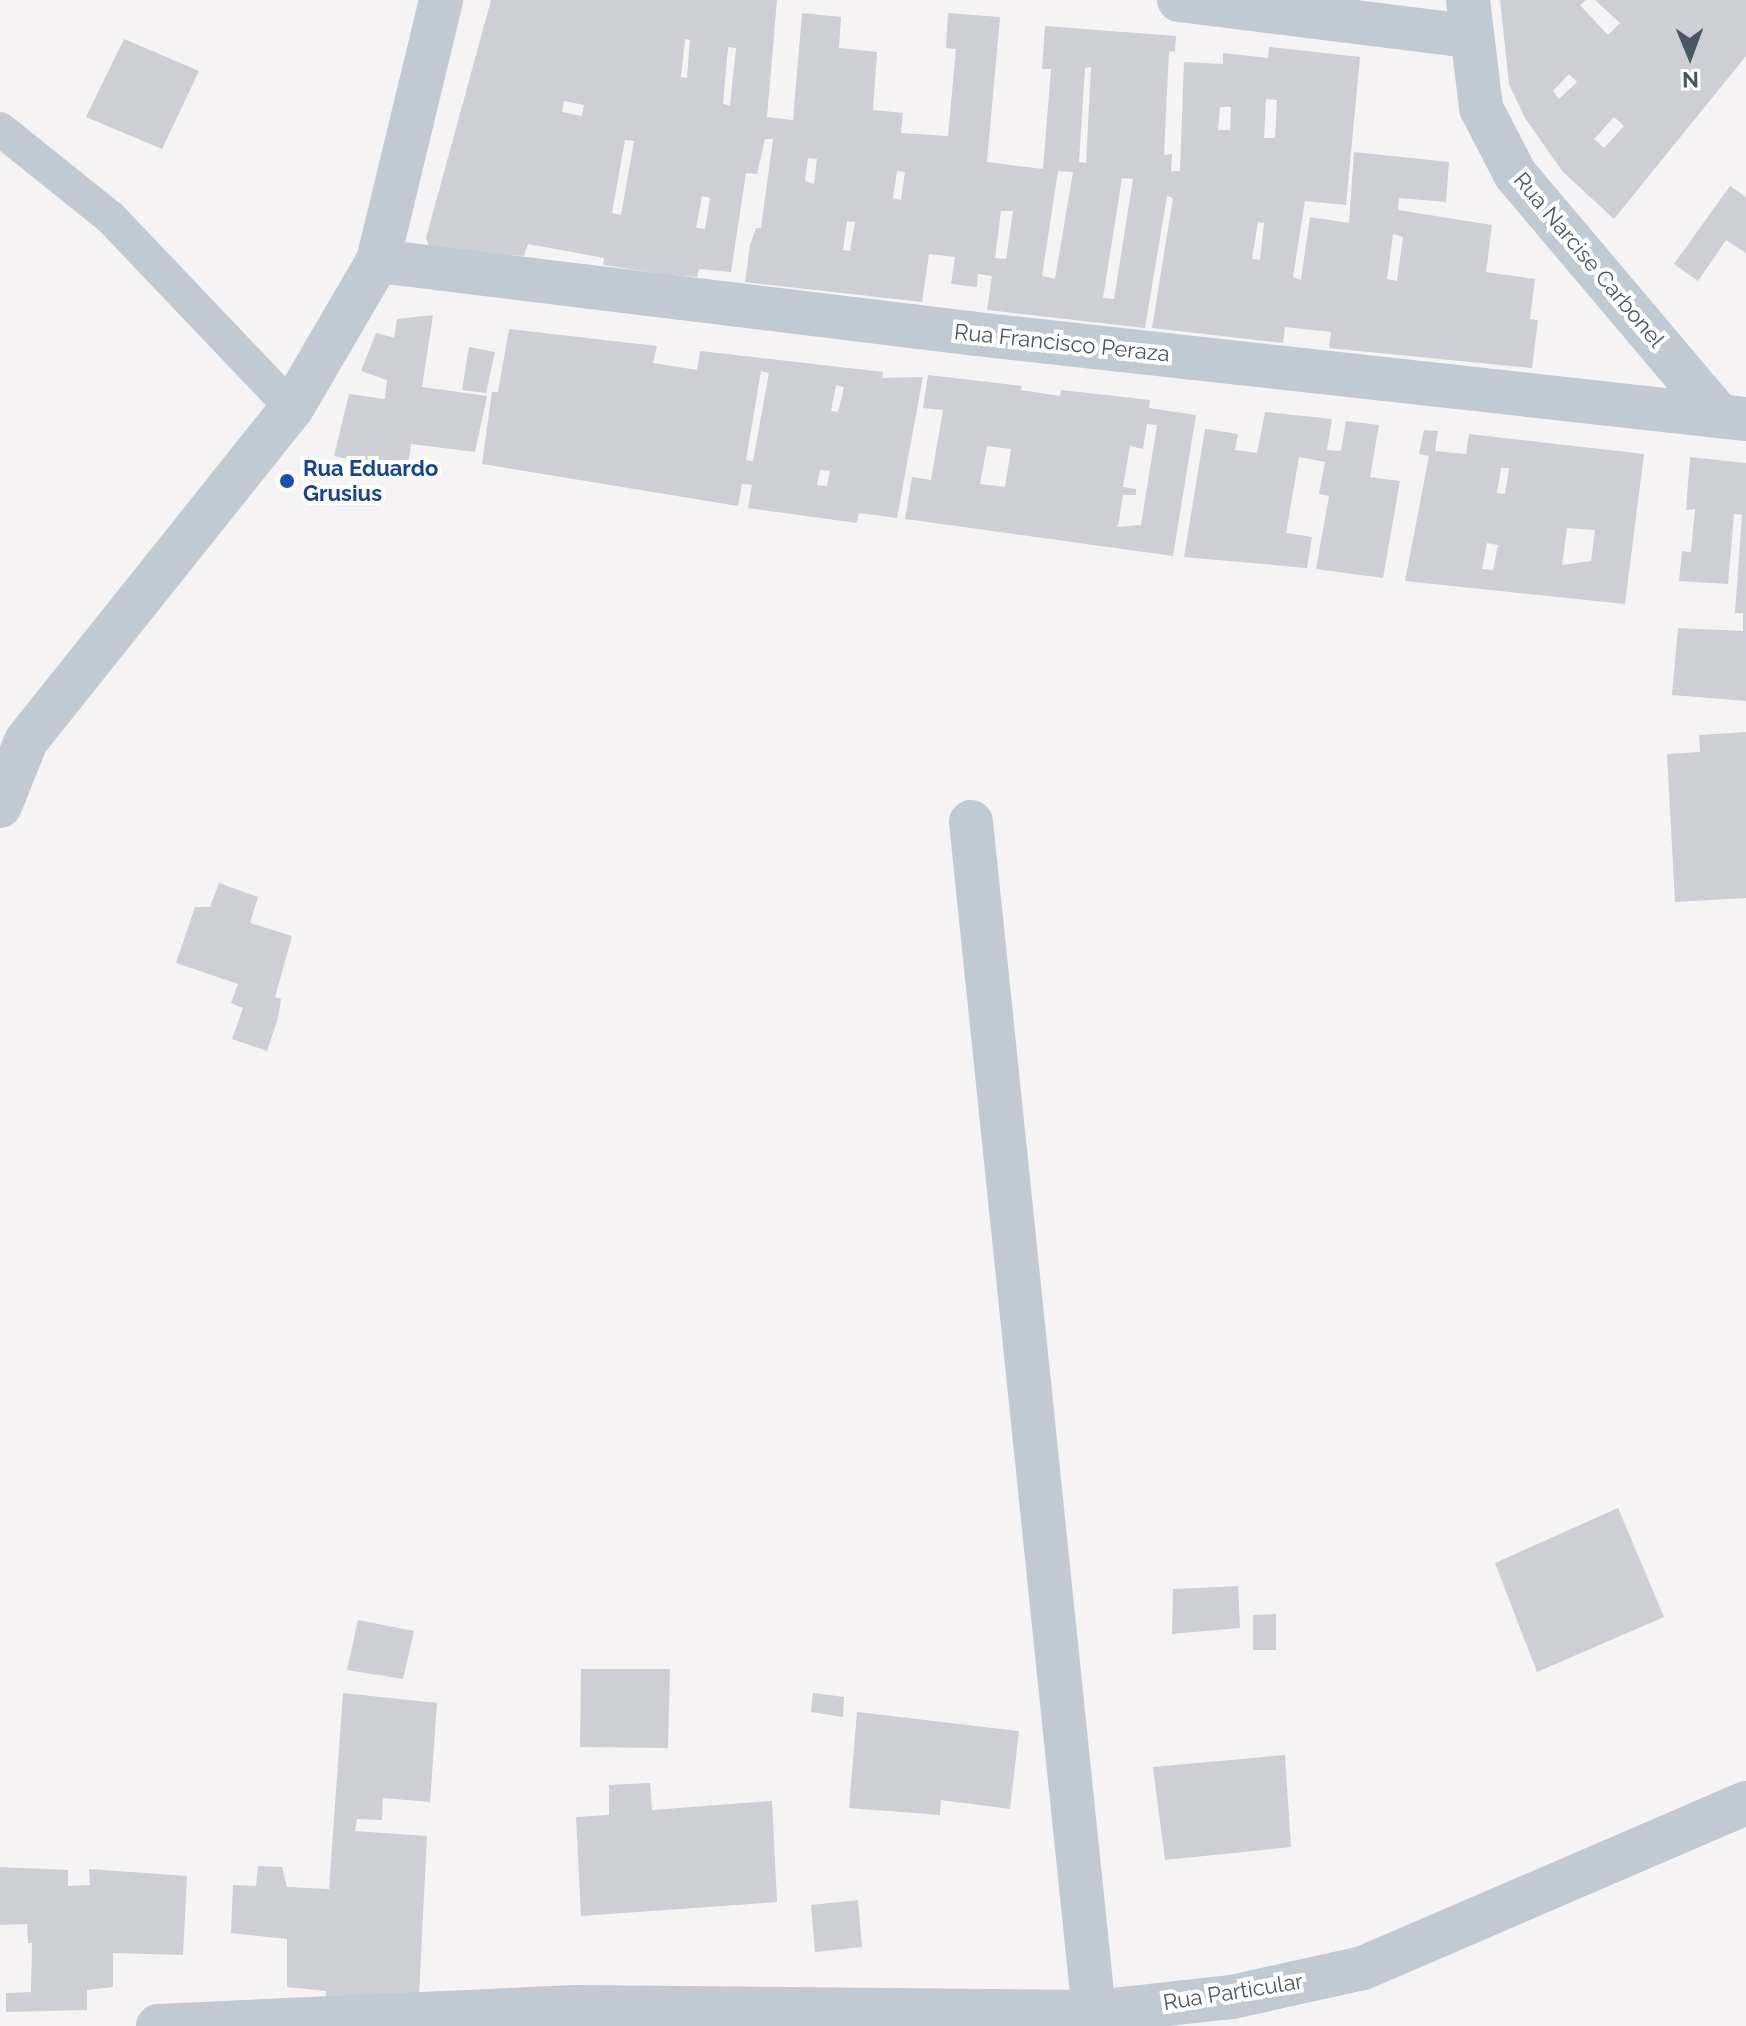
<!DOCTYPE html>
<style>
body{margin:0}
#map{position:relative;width:1746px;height:2026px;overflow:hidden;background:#f5f3f3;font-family:Raleway,sans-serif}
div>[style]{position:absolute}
.building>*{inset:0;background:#cdcfd5}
.lane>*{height:34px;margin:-17px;padding:0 17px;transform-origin:17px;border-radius:17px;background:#c1cad2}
.street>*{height:44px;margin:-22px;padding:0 22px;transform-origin:22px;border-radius:22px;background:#c1cad2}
.dots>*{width:22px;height:22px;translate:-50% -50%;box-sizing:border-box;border:4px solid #fff;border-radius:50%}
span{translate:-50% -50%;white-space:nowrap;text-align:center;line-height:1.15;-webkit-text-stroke:8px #fff;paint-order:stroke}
.street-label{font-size:22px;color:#4a5661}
.transit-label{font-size:22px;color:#164399;font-weight:700}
.left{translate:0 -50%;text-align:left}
.north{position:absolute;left:1650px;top:16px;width:80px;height:80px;-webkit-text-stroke:6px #fff;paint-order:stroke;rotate:179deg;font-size:22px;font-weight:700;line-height:32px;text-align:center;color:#4a5661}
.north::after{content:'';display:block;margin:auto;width:28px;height:36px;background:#4a5661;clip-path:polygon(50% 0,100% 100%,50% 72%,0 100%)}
</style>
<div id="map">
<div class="building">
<div style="clip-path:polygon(evenodd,491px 0,777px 0,767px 117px,793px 120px,802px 13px,841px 17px,839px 48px,877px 52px,873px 110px,903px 113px,901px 133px,948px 136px,956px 49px,946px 48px,948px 13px,1000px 17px,987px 162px,1043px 169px,1051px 69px,1042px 69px,1045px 26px,1176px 36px,1175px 52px,1169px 51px,1164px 155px,1172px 154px,1171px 171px,1180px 171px,1184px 62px,1223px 64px,1223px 53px,1268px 58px,1269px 47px,1360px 57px,1346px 205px,1305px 201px,1293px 277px,1301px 280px,1310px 217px,1349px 223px,1354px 152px,1449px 162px,1446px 202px,1399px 198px,1398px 210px,1492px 225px,1486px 272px,1535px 279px,1530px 319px,1538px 320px,1532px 368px,1329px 348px,1331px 332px,1285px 327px,1283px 343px,1152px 328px,1173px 198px,1167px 196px,1145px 328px,987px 310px,992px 276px,978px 274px,977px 287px,951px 284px,955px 257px,929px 254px,922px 302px,745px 282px,750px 245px,756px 228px,761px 228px,773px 139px,765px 139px,757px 174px,746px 173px,731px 272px,699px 269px,697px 277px,669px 275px,603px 265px,604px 258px,528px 244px,524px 256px,430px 249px,426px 238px,491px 0,685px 39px,690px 40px,687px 78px,681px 77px,685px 39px,491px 0,728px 47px,736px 48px,730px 106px,723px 104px,728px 47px,491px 0,1091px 67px,1086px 163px,1079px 162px,1085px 68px,1091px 67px,491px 0,1266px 99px,1277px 100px,1275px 138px,1264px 138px,1266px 99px,491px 0,564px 101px,584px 105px,582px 116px,562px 112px,564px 101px,491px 0,1220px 107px,1231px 107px,1230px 130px,1218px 130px,1220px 107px,491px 0,625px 140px,634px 141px,621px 215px,612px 213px,625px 140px,491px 0,808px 158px,817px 159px,814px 184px,805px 181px,808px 158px,491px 0,897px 171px,905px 172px,901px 200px,893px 198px,897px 171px,491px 0,1058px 171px,1073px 172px,1055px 279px,1042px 276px,1058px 171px,491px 0,1122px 178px,1133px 179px,1114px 299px,1103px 298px,1122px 178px,491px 0,702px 196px,710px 198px,705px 229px,696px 228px,702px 196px,491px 0,1001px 211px,1013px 211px,1006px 259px,995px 258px,1001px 211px,491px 0,847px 221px,855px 222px,850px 251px,843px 250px,847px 221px,491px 0,1258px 222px,1264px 223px,1260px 260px,1252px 259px,1258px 222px,491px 0,1393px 234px,1403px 237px,1397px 281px,1387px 279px,1393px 234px)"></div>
<div style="clip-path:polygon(evenodd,1500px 0,1586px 0,1580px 5px,1608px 35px,1620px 23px,1595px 0,1746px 0,1746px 56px,1614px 219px,1563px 172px,1525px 118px,1509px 84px,1500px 0,1569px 74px,1577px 82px,1559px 99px,1553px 91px,1569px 74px,1500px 0,1614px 117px,1624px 126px,1604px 148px,1594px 139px,1614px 117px)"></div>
<div style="clip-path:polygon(124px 39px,199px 71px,162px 149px,86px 117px)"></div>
<div style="clip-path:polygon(1730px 186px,1746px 197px,1746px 253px,1726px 240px,1698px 281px,1674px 264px)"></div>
<div style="clip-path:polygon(433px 315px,422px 387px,487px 396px,475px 452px,411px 444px,407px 472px,334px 456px,349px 394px,385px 399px,387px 380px,361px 371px,376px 333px,394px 338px,397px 319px)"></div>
<div style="clip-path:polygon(evenodd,509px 329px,657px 346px,653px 363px,697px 370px,700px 351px,883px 372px,882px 378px,923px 377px,897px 518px,859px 513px,857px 523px,748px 508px,752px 485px,742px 484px,738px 506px,482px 464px,492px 392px,498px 392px,509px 329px,761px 371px,769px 373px,753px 461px,746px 460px,761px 371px,509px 329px,836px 385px,844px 387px,838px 412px,831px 411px,836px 385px,509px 329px,820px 470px,830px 471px,827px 486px,817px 485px,820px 470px)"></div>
<div style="clip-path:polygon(469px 347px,495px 352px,486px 393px,462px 390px)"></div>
<div style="clip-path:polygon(evenodd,928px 375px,1022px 386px,1021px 390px,1060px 396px,1061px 390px,1150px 400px,1149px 408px,1196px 415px,1173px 556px,905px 519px,912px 477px,931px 480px,943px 410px,923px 408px,928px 375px,1147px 424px,1157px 425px,1141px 525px,1118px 527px,1123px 495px,1136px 495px,1136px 489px,1123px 487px,1130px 446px,1143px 449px,1147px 424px,928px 375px,987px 446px,1011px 449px,1005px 487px,980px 484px,987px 446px)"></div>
<div style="clip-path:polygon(1265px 412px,1332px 419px,1327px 450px,1341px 451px,1346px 421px,1379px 425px,1370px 477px,1400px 481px,1383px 578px,1316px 569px,1329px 496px,1319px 494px,1325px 462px,1299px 457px,1286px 533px,1312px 537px,1307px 568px,1184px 557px,1205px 429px,1238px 434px,1235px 450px,1257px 453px)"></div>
<div style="clip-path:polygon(evenodd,1424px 430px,1438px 431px,1435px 451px,1466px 454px,1469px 434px,1644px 454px,1625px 604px,1405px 581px,1429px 456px,1419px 454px,1424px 430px,1501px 468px,1509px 468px,1505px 494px,1497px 493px,1501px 468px,1424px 430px,1567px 528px,1595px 530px,1591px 561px,1562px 565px,1567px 528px,1424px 430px,1487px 543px,1498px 545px,1493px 570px,1482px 569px,1487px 543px)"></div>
<div style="clip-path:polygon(1690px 457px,1746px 463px,1746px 701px,1672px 695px,1678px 628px,1743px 631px,1743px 613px,1735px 613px,1742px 515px,1734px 514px,1728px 584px,1679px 581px,1682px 551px,1691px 552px,1695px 509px,1686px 510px)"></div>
<div style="clip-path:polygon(1746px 732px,1746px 898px,1675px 902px,1667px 754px,1700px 752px,1699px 735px)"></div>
<div style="clip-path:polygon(219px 883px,258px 897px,250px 923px,292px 936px,275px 997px,281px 999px,278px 1018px,267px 1051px,232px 1039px,243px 1008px,231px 1003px,238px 984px,176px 963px,195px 907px,210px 907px)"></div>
<div style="clip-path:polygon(1618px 1508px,1664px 1617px,1537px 1672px,1495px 1563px)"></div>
<div style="clip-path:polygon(1238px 1586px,1240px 1628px,1172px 1634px,1173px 1589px)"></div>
<div style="clip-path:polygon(1276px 1614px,1276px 1650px,1253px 1650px,1253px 1615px)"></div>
<div style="clip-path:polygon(358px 1620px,414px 1631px,403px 1679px,347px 1670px)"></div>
<div style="clip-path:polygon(581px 1669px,670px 1669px,668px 1748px,580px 1747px)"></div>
<div style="clip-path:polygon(343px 1693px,437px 1703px,430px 1802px,383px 1798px,382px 1820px,357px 1819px,355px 1831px,427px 1836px,419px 1994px,325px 2009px,326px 1991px,287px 1987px,287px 1939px,231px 1933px,233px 1885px,256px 1886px,258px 1866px,282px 1867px,287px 1887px,329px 1889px)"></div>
<div style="clip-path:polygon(813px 1693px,844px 1697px,843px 1717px,811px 1712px)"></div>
<div style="clip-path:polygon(857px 1712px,1019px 1731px,1010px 1809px,941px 1800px,940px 1815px,849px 1808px)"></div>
<div style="clip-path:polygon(1285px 1755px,1291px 1847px,1165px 1860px,1153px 1767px)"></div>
<div style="clip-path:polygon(650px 1783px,652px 1810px,772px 1801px,777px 1902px,581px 1916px,576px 1817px,609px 1815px,609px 1785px)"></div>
<div style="clip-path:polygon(0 1867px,68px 1870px,68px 1886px,90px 1885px,89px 1869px,187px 1876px,183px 1955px,113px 1953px,113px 1987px,87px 1990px,87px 2010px,6px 2012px,6px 1993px,31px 1992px,32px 1943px,28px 1943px,27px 1924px,0 1925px)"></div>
<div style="clip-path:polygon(858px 1900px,862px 1947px,815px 1952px,811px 1905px)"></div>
</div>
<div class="lane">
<div style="left:0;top:129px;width:141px;rotate:38.7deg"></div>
<div style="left:110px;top:217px;width:264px;rotate:46.4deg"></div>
</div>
<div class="street">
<div style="left:1179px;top:0;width:291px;rotate:7.1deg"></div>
<div style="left:1468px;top:0;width:109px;rotate:83.1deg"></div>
<div style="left:1481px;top:108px;width:74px;rotate:62.7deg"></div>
<div style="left:1515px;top:174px;width:314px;rotate:49.8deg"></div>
<div style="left:378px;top:261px;width:602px;rotate:6.96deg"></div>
<div style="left:976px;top:334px;width:775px;rotate:6.3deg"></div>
<div style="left:0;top:806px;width:70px;rotate:-68.2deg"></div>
<div style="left:26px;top:741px;width:426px;rotate:-51.4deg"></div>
<div style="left:292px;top:408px;width:170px;rotate:-59.7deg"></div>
<div style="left:378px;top:261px;width:268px;rotate:-76.4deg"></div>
<div style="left:971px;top:822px;width:1196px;rotate:84.1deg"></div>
<div style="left:158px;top:2026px;width:417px;rotate:-2.6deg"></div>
<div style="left:575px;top:2007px;width:519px;rotate:0.55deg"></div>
<div style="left:1094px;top:2012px;width:139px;rotate:-6.2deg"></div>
<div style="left:1232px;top:1997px;width:134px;rotate:-12.5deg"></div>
<div style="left:1363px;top:1968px;width:417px;rotate:-23.3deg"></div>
</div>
<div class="dots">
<div style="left:287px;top:481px;background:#1a4fb4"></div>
</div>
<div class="street-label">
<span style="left:1589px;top:260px;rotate:50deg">Rua Narcise Carbonel</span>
<span style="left:1062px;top:343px;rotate:6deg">Rua Francisco Peraza</span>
<span style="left:1233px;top:1992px;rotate:-9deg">Rua Particular</span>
</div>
<div class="transit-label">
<span class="left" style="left:303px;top:481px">Rua Eduardo<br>Grusius</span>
</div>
<div class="north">N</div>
</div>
